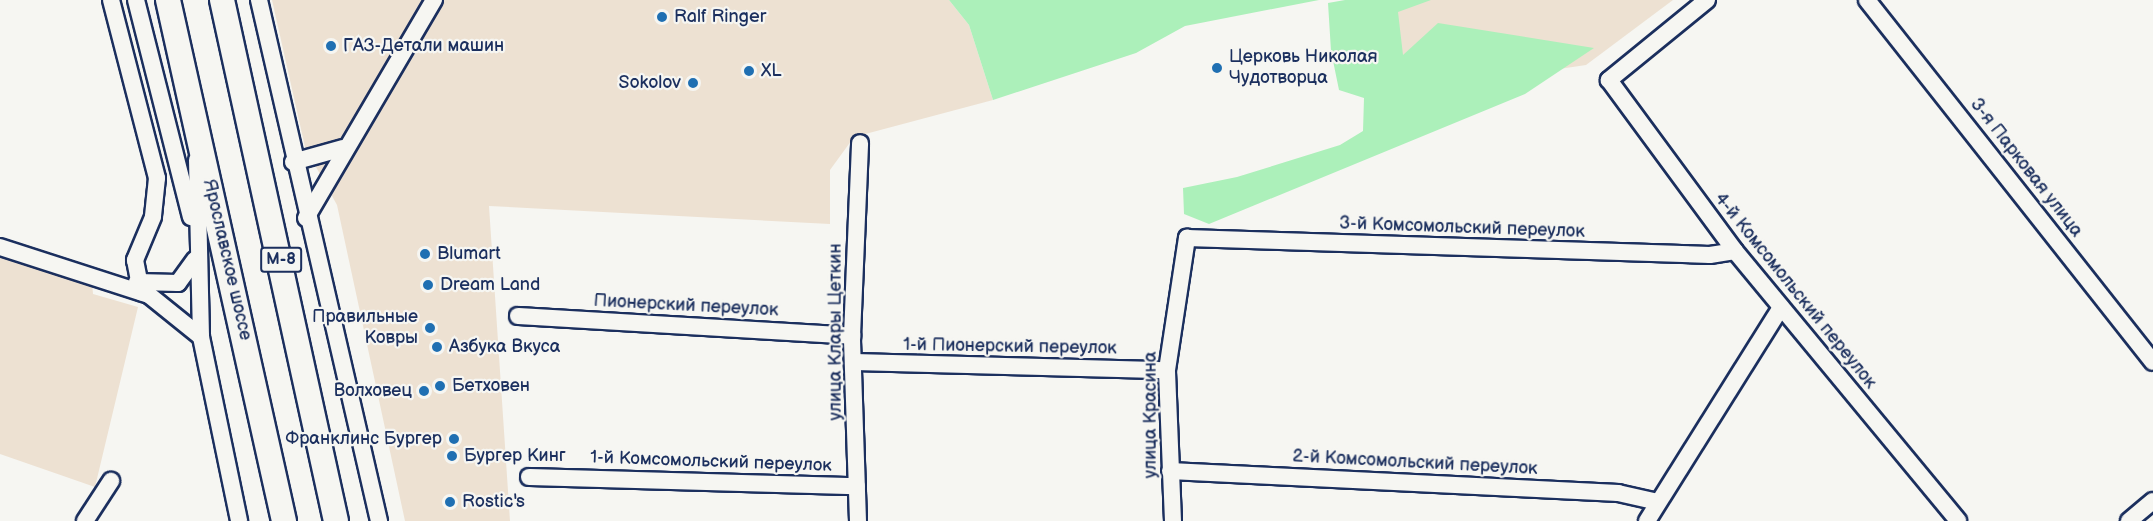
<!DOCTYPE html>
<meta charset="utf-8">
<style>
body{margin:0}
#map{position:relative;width:2153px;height:521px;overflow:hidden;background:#f6f6f2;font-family:"Balsamiq Sans",sans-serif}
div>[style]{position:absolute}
.built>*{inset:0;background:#ede1d2}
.green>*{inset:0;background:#acf0ba}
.roads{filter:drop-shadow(2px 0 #1b2f5e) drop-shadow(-2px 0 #1b2f5e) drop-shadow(0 2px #1b2f5e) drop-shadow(0 -2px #1b2f5e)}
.minor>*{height:16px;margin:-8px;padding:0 8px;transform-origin:8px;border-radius:8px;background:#f6f6f2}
.highway>*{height:24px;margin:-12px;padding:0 12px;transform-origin:12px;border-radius:12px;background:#f6f6f2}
.dots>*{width:16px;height:16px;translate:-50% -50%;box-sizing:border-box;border:3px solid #f6f6f2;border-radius:50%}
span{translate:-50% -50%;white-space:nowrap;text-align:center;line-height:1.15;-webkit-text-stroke:4.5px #f6f6f2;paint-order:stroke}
.shield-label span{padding:2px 4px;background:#f6f6f2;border:2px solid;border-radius:4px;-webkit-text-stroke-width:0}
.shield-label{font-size:16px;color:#1b2f5e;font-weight:700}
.poi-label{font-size:18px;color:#1b2f5e}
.left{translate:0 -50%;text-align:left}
.right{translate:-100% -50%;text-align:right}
.street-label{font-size:18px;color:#1b2f5e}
</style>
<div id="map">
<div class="built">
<div style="clip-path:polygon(272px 0,949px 0,969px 25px,993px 100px,854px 137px,830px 170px,830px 224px,489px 206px,510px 521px,405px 521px,337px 205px,305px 147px)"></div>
<div style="clip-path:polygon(1354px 0,1673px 0,1586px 65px,1364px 98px)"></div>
<div style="clip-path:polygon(0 253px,92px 282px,93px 294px,138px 307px,95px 487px,0 454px)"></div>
</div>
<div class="green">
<div style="clip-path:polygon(949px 0,1319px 0,1185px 26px,1136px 53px,993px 100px,969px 25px)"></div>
<div style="clip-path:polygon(1345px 0,1431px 0,1398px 12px,1403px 55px,1438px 23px,1594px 48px,1525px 94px,1209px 224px,1184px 214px,1183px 188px,1237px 177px,1340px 145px,1363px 131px,1364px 98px,1339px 90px,1331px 51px,1328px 3px)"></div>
</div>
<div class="roads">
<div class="minor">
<div style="left:111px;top:0;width:184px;rotate:75.5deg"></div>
<div style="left:157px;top:178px;width:39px;rotate:96deg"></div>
<div style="left:153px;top:217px;width:47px;rotate:112.7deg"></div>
<div style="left:135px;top:260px;width:33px;rotate:79deg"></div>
<div style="left:136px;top:0;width:224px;rotate:75.8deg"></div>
<div style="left:259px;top:0;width:535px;rotate:77.03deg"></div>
<div style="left:1707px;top:0;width:127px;rotate:140.8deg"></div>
<div style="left:1609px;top:80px;width:212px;rotate:53.6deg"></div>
<div style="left:1735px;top:251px;width:350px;rotate:50.4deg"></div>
<div style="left:1867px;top:0;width:461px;rotate:51.7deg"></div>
<div style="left:197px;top:160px;width:177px;rotate:88.7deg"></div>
<div style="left:201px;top:337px;width:188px;rotate:78.3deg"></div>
<div style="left:293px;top:162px;width:52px;rotate:-15.6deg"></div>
<div style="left:306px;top:218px;width:253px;rotate:-59.6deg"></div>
<div style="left:0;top:247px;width:157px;rotate:17.9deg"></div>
<div style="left:149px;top:295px;width:67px;rotate:38.9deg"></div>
<div style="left:137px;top:282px;width:41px;rotate:1.4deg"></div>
<div style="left:178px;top:283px;width:29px;rotate:-54deg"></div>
<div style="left:518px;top:316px;width:335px;rotate:3.4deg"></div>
<div style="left:853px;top:362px;width:314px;rotate:1.5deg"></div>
<div style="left:1170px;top:471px;width:449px;rotate:2.8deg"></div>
<div style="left:1618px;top:493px;width:41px;rotate:12.7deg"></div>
<div style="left:529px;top:477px;width:328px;rotate:1.6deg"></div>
<div style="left:85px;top:521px;width:48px;rotate:-57deg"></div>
<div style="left:858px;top:521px;width:185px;rotate:-91.9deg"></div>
<div style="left:852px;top:336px;width:193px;rotate:-87.6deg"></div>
<div style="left:1173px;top:521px;width:151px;rotate:-92.3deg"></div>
<div style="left:1167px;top:370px;width:134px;rotate:-81.4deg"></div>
<div style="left:1187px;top:238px;width:523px;rotate:1.86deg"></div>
<div style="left:1710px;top:255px;width:25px;rotate:-9deg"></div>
<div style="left:1647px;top:521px;width:252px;rotate:-57.9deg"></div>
<div style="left:2129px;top:521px;width:31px;rotate:-40deg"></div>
</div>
<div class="highway">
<div style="left:168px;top:0;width:534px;rotate:77.45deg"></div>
<div style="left:222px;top:0;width:533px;rotate:77.66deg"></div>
</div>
</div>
<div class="dots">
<div style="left:662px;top:17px;background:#1f6fb2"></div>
<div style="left:331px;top:46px;background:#1f6fb2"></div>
<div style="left:1217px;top:68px;background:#1f6fb2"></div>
<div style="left:749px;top:71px;background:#1f6fb2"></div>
<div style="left:693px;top:83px;background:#1f6fb2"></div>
<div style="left:425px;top:254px;background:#1f6fb2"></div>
<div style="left:428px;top:285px;background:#1f6fb2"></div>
<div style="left:430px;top:328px;background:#1f6fb2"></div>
<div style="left:437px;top:347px;background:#1f6fb2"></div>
<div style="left:440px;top:386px;background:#1f6fb2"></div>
<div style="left:424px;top:391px;background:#1f6fb2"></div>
<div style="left:454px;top:439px;background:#1f6fb2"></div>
<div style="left:452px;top:456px;background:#1f6fb2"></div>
<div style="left:450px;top:502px;background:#1f6fb2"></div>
</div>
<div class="shield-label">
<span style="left:281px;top:260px">М-8</span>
</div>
<div class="poi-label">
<span class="left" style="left:674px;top:17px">Ralf Ringer</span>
<span class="left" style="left:343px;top:46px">ГАЗ-Детали машин</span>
<span class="left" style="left:1229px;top:68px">Церковь Николая<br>Чудотворца</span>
<span class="left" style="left:761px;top:71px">XL</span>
<span class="right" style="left:681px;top:83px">Sokolov</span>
<span class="left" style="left:437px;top:254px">Blumart</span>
<span class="left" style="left:440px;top:285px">Dream Land</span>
<span class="right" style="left:418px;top:328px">Правильные<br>Ковры</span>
<span class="left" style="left:449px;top:347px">Азбука Вкуса</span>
<span class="left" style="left:452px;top:386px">Бетховен</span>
<span class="right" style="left:412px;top:391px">Волховец</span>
<span class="right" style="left:442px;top:439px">Франклинс Бургер</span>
<span class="left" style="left:464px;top:456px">Бургер Кинг</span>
<span class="left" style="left:462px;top:502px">Rostic's</span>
</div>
<div class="street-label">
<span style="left:2026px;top:168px;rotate:52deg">3-я Парковая улица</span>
<span style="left:1462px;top:228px;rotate:2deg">3-й Комсомольский переулок</span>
<span style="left:227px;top:260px;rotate:77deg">Ярославское шоссе</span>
<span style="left:1795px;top:291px;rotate:51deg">4-й Комсомольский переулок</span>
<span style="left:686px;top:306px;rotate:3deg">Пионерский переулок</span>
<span style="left:836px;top:332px;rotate:-90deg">улица Клары Цеткин</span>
<span style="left:1010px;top:347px;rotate:1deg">1-й Пионерский переулок</span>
<span style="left:1151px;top:415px;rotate:-90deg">улица Красина</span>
<span style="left:711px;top:462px;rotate:2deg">1-й Комсомольский переулок</span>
<span style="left:1415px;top:463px;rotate:3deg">2-й Комсомольский переулок</span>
</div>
</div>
